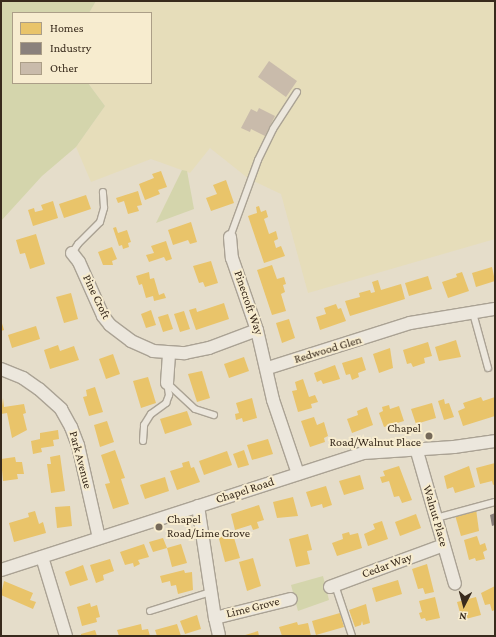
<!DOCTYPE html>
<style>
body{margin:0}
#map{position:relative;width:496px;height:637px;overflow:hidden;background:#e5ddca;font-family:"Crimson Pro",serif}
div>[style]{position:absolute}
.farmland>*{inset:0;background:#e6ddba}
.green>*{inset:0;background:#d4d5ac}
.homes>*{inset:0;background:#e9c46a}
.industry>*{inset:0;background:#8a817c}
.building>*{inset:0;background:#c9bbab}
.roads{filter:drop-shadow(1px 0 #aaa294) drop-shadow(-1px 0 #aaa294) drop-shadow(0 1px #aaa294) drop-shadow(0 -1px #aaa294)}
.lane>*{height:6px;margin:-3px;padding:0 3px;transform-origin:3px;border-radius:3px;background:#ece7dd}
.street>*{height:12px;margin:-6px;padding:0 6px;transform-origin:6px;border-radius:6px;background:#ece7dd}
.dots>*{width:11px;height:11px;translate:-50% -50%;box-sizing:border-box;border:2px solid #f7eccf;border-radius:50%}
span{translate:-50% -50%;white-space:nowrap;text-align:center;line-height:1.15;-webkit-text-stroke:4px #f7eccf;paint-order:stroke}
.street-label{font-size:12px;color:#382a1c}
.poi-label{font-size:12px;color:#382a1c}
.right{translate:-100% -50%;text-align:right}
.left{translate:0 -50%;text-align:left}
.frame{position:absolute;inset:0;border:2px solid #382a1c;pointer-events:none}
.legend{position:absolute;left:12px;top:12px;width:140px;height:72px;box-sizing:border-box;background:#f7eccf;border:1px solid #ab9e87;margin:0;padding:5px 7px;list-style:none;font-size:12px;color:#382a1c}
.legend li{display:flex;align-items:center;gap:8px;height:20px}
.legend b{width:20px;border:1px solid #ab9e87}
.north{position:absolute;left:444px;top:585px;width:40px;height:40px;-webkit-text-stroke:3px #f7eccf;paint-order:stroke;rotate:186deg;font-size:11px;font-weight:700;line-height:16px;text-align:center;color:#382a1c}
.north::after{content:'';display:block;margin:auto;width:14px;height:18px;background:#382a1c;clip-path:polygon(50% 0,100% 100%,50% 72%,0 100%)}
</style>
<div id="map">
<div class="farmland">
<div style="clip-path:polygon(96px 1px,495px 1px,495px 239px,308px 293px,281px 194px,249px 179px,210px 148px,190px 173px,151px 159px,91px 182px,76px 147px,105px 106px,88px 83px,151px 83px,151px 13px,89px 13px)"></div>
</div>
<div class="green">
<div style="clip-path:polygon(1px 1px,96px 1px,89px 13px,13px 13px,13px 83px,88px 83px,105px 106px,76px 147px,42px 176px,1px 221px)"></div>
<div style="clip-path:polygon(182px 170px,187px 171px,194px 209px,156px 223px)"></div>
<div style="clip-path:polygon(323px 576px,329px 600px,298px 611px,291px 585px)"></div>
</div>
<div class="homes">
<div style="clip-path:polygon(161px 171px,167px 187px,158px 190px,160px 194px,145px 200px,139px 184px,154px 178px,152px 174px)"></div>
<div style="clip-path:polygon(226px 180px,234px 203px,211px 211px,206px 198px,217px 194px,213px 185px)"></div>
<div style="clip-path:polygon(138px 191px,142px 205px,137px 206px,139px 211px,128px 214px,124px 201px,118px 203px,116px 198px)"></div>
<div style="clip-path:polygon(86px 195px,91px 209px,64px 218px,59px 204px)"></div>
<div style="clip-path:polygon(53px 201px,58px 218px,33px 226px,28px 210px,34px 208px,35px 212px,43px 210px,41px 205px)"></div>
<div style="clip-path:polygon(259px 206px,261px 212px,266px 210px,268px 217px,264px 219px,269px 234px,276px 231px,278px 239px,274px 241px,276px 248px,281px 246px,285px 256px,264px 263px,248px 216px,257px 213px,256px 207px)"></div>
<div style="clip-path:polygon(191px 222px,197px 242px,190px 244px,188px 240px,173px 245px,168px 230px)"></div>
<div style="clip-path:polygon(116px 227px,118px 233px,127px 230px,131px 242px,128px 243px,129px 247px,123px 249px,122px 245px,119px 246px,113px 228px)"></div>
<div style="clip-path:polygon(36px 234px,45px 264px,30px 269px,25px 253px,20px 254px,16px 240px)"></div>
<div style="clip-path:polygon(166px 241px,172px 259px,166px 261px,164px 257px,149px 262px,146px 255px,154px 253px,151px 246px)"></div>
<div style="clip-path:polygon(112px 247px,117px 259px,112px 261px,113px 265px,103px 265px,98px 252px)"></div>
<div style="clip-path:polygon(211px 261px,218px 283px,205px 287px,203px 282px,199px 283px,193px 266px)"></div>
<div style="clip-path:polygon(272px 265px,277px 279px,284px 277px,286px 284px,283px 285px,285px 292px,281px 294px,286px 311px,272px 315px,257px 270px)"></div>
<div style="clip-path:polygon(492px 267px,495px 281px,476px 287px,472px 273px)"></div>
<div style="clip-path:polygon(149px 272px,150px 279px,154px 278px,159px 295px,164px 293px,166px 298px,154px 301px,153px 296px,146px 298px,142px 284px,139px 285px,136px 276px)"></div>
<div style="clip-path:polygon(462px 272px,469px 291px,448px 298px,442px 282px,457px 277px,456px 274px)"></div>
<div style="clip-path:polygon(428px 276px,432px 289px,409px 296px,405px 283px)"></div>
<div style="clip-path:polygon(378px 280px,381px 290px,401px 284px,405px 299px,350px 316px,345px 301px,360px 297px,359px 293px,370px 290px,371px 293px,375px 292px,372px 282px)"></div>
<div style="clip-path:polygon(71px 293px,78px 319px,64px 323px,56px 297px)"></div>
<div style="clip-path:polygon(224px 303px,229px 319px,196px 330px,189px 310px,196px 308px,197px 312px)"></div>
<div style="clip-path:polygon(336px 304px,338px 309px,341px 308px,346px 321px,320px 330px,316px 317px,326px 314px,324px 308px)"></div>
<div style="clip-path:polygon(151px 310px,156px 325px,146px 328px,141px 314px)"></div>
<div style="clip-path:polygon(184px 311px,190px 329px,180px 332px,174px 314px)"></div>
<div style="clip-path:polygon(168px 314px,173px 329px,163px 332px,158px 317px)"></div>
<div style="clip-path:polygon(289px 319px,295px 338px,282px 343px,276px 323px)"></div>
<div style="clip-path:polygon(1px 320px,4px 330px,1px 331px)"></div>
<div style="clip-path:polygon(36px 326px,40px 339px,12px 348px,8px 335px)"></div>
<div style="clip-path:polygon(456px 340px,461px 357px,439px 361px,435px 347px)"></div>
<div style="clip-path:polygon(428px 342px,432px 356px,424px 358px,425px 363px,413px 367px,411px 363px,407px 364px,403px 350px)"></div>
<div style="clip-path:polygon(58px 345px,60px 351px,74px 346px,79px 360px,50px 369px,44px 350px)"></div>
<div style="clip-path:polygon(390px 348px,393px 368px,379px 373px,373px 354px)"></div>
<div style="clip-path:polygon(113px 354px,120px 374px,106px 379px,99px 359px)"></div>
<div style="clip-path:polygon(244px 357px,249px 371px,229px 378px,224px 364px)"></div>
<div style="clip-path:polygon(362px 357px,366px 370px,358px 373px,359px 377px,352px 380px,350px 374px,346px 375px,342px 363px)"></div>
<div style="clip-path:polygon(335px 365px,340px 379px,323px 384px,321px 380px,317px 382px,314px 373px)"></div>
<div style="clip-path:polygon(202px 371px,210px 398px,197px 402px,188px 374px)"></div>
<div style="clip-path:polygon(148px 377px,156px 403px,141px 408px,133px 381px)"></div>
<div style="clip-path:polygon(303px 379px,309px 397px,315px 395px,318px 402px,311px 404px,312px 408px,298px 412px,292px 391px,297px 390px,295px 382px)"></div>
<div style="clip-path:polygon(95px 387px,103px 412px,89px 416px,83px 397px,87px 396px,86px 390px)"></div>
<div style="clip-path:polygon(481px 397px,483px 401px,495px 397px,495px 416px,463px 426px,458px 411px,465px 408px,463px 403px)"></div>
<div style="clip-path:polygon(3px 398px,4px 407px,24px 404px,26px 413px,23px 414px,27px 430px,12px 438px,7px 413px,1px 414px)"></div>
<div style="clip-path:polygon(252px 398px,257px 418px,243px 422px,242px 418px,236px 420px,235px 414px,239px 413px,236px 403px)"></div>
<div style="clip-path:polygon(444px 399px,445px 404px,449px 403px,454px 417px,444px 420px,438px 401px)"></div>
<div style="clip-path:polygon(432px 403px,436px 418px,416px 424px,411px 409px)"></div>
<div style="clip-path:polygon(389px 405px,390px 409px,399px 406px,404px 421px,384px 427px,379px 413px,383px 411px,382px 407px)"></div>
<div style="clip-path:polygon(367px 407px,373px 425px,352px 433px,347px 419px,358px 415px,357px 411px)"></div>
<div style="clip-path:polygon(187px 411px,192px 425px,165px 434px,160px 419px)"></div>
<div style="clip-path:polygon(314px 417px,317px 425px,324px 422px,328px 436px,324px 438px,325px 442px,310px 447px,301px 421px)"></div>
<div style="clip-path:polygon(107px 421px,114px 442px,100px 447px,94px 425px)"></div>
<div style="clip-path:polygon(58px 430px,59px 439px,53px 440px,54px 446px,41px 448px,42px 452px,33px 454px,31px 441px,40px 439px,40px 433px)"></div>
<div style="clip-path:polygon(268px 439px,273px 454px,252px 460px,247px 445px)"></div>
<div style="clip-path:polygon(115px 450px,125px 478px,121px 479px,129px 504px,113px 509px,105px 484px,110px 483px,101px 455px)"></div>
<div style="clip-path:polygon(244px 450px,249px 465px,238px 468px,233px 454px)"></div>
<div style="clip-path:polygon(227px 451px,232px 465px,204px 475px,199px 461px)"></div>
<div style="clip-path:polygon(60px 455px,65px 491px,51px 493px,47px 464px,51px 464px,50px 457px)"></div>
<div style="clip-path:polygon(15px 457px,16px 462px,22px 462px,24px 474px,17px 474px,18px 479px,3px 481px,1px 459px)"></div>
<div style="clip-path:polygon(189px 461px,191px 468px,194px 467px,200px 482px,177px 490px,170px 471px,183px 467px,182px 463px)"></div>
<div style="clip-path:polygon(495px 463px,495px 484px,493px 485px,492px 481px,480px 484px,476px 468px)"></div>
<div style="clip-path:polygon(399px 466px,412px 500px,402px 503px,399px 496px,394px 497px,389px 481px,382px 483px,380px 477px,385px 476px,383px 471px)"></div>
<div style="clip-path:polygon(469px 466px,475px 487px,455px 493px,453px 487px,447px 489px,444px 476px)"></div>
<div style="clip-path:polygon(360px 475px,364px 489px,344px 495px,339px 481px)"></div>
<div style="clip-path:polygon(165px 477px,169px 491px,145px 499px,140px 485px)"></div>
<div style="clip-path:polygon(326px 486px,332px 505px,323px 508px,322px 504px,311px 507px,306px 492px)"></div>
<div style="clip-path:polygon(293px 497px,298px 516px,277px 518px,273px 502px)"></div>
<div style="clip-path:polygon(259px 505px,264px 520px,257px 522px,259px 528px,253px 530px,251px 525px,235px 530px,231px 514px)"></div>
<div style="clip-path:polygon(70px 506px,72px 526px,57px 528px,55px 507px)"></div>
<div style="clip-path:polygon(476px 509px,479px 531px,461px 536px,455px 515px)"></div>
<div style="clip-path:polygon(35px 511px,39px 524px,43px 522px,46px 533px,14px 542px,9px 523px,29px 517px,28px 513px)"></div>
<div style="clip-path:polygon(416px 514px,421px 528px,400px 536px,395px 522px)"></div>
<div style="clip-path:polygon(382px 521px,388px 539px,368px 546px,364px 534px,375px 529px,373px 524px)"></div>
<div style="clip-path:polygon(232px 531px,240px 558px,225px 562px,218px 535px)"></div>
<div style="clip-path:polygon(349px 532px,350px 535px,358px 533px,362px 548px,337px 556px,332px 543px,343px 539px,342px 534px)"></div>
<div style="clip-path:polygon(308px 534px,312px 550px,307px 551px,310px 564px,296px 567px,289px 539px)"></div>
<div style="clip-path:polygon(477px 536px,480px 545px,485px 543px,487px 550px,483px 552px,485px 559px,476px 561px,475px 558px,469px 560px,464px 540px)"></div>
<div style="clip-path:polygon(163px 538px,167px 548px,153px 552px,149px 542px)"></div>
<div style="clip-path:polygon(144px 544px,149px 557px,138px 560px,140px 564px,134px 567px,133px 563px,125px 565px,120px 552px)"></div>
<div style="clip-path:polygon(181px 544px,187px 563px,172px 567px,167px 548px)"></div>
<div style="clip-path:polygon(253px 558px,261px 586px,247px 591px,239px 562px)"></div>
<div style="clip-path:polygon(110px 559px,114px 571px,103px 575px,104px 580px,96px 583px,90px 565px)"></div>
<div style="clip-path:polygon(427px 564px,434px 592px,425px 594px,423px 588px,418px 589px,412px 569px)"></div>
<div style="clip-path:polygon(83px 565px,88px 580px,70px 586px,65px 572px)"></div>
<div style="clip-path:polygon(184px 570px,185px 573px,192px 572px,193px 590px,178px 594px,176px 585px,171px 586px,170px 581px,162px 583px,160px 576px)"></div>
<div style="clip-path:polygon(398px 580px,402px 594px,376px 602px,372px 588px)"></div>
<div style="clip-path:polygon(4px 581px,33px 593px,30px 600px,36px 602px,33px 609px,1px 595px)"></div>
<div style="clip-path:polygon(495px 586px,495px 610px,492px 611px,490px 604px,485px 605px,481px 593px)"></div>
<div style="clip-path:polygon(435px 597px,440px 618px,426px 621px,425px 618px,421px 619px,419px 613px,422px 612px,419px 601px)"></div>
<div style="clip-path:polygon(476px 597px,481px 615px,462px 620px,457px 602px)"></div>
<div style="clip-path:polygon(90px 603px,91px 607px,97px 605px,100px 617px,96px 618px,97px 622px,82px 626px,77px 607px)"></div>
<div style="clip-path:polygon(366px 604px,370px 623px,363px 625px,362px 621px,361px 625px,355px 627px,349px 610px)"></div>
<div style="clip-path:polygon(340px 613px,344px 627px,316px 635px,312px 621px)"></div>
<div style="clip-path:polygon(197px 615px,201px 629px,185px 634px,180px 621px)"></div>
<div style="clip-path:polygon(297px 622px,298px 625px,308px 623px,311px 636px,282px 636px,279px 627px)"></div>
<div style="clip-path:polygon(141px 624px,142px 630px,148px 629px,150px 636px,119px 636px,117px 630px)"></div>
<div style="clip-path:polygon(177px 624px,181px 636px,157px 636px,155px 630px)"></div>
<div style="clip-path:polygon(95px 630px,97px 636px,81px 636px,81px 634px)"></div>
<div style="clip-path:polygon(258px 631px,259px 636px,242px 636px)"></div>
</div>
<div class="industry">
<div style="clip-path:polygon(495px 513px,495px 525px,492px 526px,490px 515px)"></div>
</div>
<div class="building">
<div style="clip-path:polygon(269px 61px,297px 81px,286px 97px,258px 77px)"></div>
<div style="clip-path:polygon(259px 108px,275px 116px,265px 136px,251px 129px,250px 132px,241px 128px,251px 109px,257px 112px)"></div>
</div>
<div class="roads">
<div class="lane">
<div style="left:230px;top:237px;width:82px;rotate:-70deg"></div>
<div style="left:258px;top:160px;width:34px;rotate:-64deg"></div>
<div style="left:273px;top:129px;width:44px;rotate:-57deg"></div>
<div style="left:72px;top:253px;width:11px;rotate:-56deg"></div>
<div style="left:78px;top:244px;width:31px;rotate:-45deg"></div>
<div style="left:100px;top:222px;width:15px;rotate:-74deg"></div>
<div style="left:104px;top:208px;width:16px;rotate:-94deg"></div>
<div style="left:473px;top:313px;width:57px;rotate:74.7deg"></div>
<div style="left:143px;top:441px;width:16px;rotate:-86deg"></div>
<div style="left:144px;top:425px;width:13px;rotate:-58deg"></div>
<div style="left:151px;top:414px;width:19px;rotate:-36deg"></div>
<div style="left:166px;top:403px;width:9px;rotate:-69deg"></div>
<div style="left:169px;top:395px;width:12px;rotate:-99deg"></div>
<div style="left:167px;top:383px;width:38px;rotate:43deg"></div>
<div style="left:195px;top:409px;width:20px;rotate:18deg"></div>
<div style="left:436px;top:518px;width:61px;rotate:-15.2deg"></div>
<div style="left:335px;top:585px;width:54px;rotate:71.6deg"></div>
<div style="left:150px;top:611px;width:64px;rotate:-17.3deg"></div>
</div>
<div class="street">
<div style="left:230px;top:237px;width:21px;rotate:85deg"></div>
<div style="left:232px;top:258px;width:76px;rotate:70.9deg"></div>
<div style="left:257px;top:330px;width:72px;rotate:77.1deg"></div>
<div style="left:273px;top:400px;width:78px;rotate:71.3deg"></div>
<div style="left:72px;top:253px;width:11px;rotate:52deg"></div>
<div style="left:79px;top:262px;width:59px;rotate:66deg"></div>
<div style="left:103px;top:316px;width:11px;rotate:52deg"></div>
<div style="left:110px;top:325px;width:26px;rotate:37deg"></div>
<div style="left:131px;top:341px;width:24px;rotate:24deg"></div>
<div style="left:153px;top:351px;width:32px;rotate:4deg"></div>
<div style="left:185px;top:353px;width:25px;rotate:-12deg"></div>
<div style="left:209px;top:348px;width:51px;rotate:-20.6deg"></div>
<div style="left:268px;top:368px;width:149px;rotate:-17.6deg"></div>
<div style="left:410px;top:323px;width:86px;rotate:-9.4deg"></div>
<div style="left:1px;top:369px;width:24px;rotate:22deg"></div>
<div style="left:23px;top:378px;width:19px;rotate:35deg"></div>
<div style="left:39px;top:389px;width:30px;rotate:42deg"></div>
<div style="left:61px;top:409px;width:21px;rotate:61deg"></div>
<div style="left:71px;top:427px;width:19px;rotate:69deg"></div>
<div style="left:78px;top:445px;width:95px;rotate:77.3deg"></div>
<div style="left:167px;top:383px;width:29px;rotate:-86deg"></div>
<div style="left:416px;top:448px;width:141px;rotate:74deg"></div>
<div style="left:198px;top:506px;width:113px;rotate:81.4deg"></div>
<div style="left:215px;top:618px;width:78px;rotate:-14deg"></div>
<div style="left:42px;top:557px;width:83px;rotate:73.1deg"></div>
<div style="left:1px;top:570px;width:380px;rotate:-17.9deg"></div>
<div style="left:363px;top:453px;width:91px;rotate:-3.8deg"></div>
<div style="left:454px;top:447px;width:41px;rotate:-8.3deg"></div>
<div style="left:330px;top:587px;width:121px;rotate:-20.2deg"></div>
<div style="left:215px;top:618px;width:17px;rotate:77deg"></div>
</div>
</div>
<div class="dots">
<div style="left:429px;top:436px;background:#756959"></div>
<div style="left:159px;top:527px;background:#756959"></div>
</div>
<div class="street-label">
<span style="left:96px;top:297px;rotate:64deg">Pine Croft</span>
<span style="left:248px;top:303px;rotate:71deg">Pinecroft Way</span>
<span style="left:328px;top:350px;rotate:-17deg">Redwood Glen</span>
<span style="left:80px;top:460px;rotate:75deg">Park Avenue</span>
<span style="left:245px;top:491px;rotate:-18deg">Chapel Road</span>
<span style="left:435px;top:516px;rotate:74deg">Walnut Place</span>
<span style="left:387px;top:566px;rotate:-20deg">Cedar Way</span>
<span style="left:253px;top:608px;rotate:-14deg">Lime Grove</span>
</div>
<div class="poi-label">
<span class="right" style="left:421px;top:436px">Chapel<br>Road/Walnut Place</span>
<span class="left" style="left:167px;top:527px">Chapel<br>Road/Lime Grove</span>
</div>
<div class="frame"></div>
<ul class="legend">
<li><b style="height:11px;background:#e9c46a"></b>Homes</li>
<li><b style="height:11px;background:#8a817c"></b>Industry</li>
<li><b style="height:11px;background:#c9bbab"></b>Other</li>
</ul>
<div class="north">N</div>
</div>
